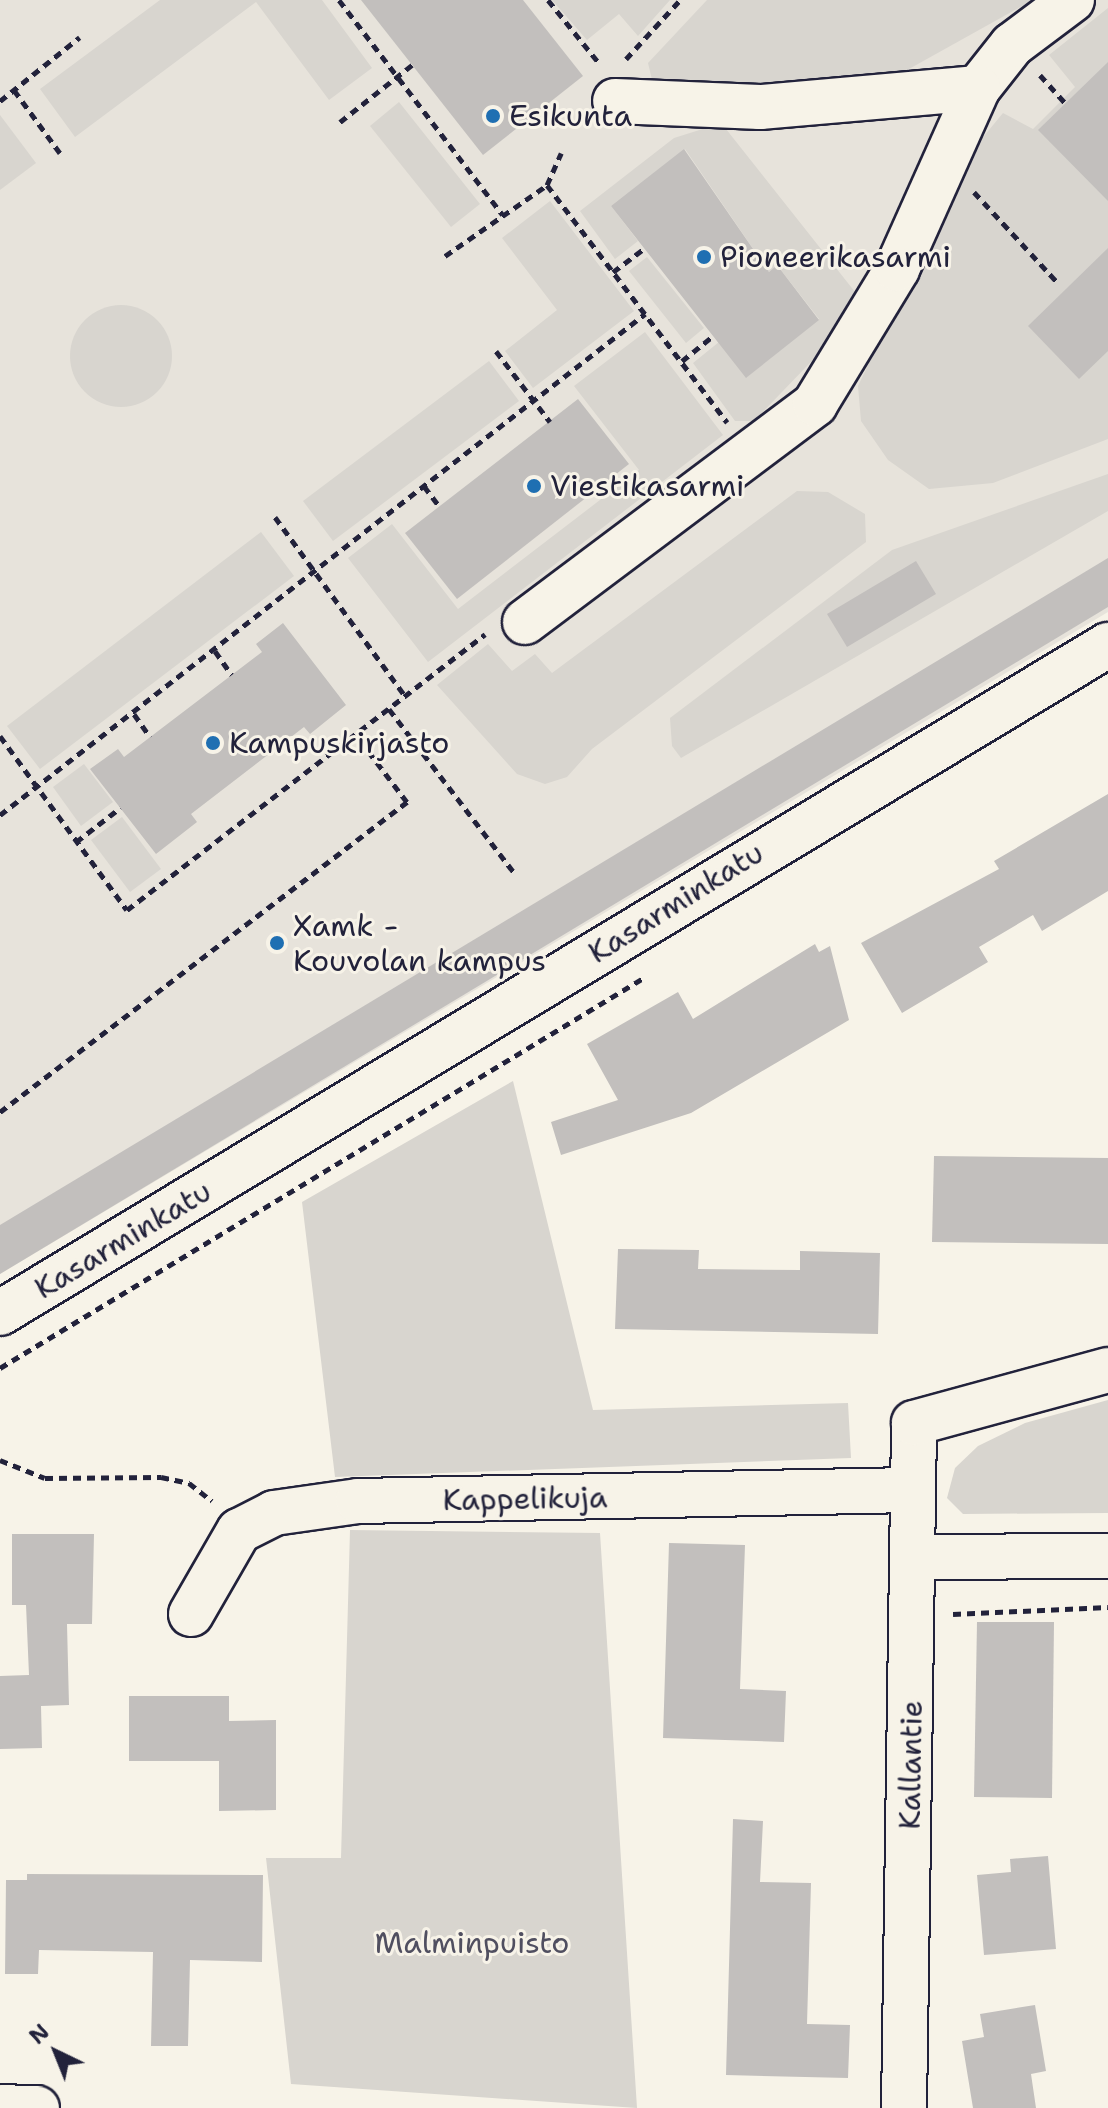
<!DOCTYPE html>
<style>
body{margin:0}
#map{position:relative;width:1108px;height:2108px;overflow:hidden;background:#f7f3e8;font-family:"Shantell Sans",sans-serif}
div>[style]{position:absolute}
.built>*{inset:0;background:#e7e3db}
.green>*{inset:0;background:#d8d5cf}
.round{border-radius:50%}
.building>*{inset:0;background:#c2bfbd}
.path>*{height:5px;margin-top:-2.5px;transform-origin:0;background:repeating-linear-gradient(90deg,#22223b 0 8px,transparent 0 14px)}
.roads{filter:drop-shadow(2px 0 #22223b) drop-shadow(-2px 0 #22223b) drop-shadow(0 2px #22223b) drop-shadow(0 -2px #22223b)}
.minor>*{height:44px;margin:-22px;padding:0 22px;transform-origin:22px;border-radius:22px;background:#f7f3e8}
.dots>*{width:22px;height:22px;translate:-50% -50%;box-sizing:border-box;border:4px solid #f7f3e8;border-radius:50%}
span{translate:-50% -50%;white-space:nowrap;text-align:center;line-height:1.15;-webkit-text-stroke:6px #f7f3e8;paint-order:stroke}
.poi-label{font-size:30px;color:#22223b}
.left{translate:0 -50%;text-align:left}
.street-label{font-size:30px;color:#22223b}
.park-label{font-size:30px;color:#504f60}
.north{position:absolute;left:16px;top:2012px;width:80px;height:80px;-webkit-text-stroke:6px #f7f3e8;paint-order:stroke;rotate:317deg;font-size:22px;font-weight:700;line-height:32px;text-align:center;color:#22223b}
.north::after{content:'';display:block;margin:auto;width:28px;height:36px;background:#22223b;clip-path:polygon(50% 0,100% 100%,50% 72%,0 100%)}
</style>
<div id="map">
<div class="built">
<div style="clip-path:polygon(0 0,1108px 0,1108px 612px,0 1274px)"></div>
</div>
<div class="green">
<div style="clip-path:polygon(160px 0,322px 0,372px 68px,329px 100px,256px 2px,75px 137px,40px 89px)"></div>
<div style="clip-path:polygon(552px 0,670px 0,638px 36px,619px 14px,587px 40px)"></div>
<div style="clip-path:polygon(707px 0,1033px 0,882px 84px,654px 88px,648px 63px)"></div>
<div style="clip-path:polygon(1108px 8px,1108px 439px,993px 483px,929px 489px,888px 460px,861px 421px,858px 386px,970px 153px,1003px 113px,1033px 129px,1075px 87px,1049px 55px)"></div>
<div style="clip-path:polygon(399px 102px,480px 204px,451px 227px,370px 126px)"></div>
<div style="clip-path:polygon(0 115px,36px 163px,0 190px)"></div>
<div style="clip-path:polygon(709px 127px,726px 129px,859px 297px,832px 340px,754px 421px,735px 421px,693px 363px,719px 342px,747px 377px,819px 319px,777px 265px,769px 272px,685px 149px,611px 206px,638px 241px,615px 259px,580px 211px,674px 138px)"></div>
<div style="clip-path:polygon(550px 201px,634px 311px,533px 388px,505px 351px,557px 310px,502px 238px)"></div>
<div style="clip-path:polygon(647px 257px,704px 328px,686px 343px,629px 271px)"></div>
<div class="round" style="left:70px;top:305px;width:102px;height:102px"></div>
<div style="clip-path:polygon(645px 332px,723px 435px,428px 662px,348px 558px,392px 524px,458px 609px,639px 470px,574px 386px)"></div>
<div style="clip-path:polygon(489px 361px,519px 401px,333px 541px,303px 501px)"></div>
<div style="clip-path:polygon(1108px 474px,1108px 511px,681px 758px,672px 746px,670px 718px,892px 550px)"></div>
<div style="clip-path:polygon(797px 491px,828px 492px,865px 514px,866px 542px,592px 749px,567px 777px,545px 784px,517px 774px,437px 685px,488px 644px,512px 671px,535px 654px,552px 673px)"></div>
<div style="clip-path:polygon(261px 532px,294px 576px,40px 769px,7px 726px)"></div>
<div style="clip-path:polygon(84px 764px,113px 802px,81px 826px,53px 787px)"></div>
<div style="clip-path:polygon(122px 817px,161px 869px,130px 892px,91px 840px)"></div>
<div style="clip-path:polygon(513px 1081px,593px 1410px,848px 1403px,851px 1458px,335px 1477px,302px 1202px)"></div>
<div style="clip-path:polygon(1108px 1400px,1108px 1513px,963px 1514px,947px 1498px,955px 1468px,978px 1446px,1025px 1423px)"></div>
<div style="clip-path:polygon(350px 1530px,600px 1533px,637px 2108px,291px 2084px,266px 1858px,341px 1858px)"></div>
</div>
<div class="building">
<div style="clip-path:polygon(361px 0,523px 0,583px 76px,483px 155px)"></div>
<div style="clip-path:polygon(1108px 62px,1108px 201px,1038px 130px)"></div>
<div style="clip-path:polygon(684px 149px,769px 272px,777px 265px,819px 320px,746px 378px,611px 206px)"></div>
<div style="clip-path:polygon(1108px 248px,1108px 351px,1079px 379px,1028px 326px)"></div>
<div style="clip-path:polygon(578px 399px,629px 464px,457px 599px,405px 533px)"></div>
<div style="clip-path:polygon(1108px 558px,1108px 607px,0 1274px,0 1225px)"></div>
<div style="clip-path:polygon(916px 561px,936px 594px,847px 647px,827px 614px)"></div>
<div style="clip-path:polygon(283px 623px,346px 705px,310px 734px,304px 727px,191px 814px,197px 822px,156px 854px,90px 769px,118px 749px,124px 757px,262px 652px,256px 644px)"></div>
<div style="clip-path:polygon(1108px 794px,1108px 891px,1042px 931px,1033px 915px,979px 947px,988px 962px,902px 1013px,861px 943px,999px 869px,994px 861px)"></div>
<div style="clip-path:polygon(815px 944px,819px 952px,830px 946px,849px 1020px,691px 1113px,561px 1155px,551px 1122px,618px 1100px,587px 1044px,678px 992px,693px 1019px)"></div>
<div style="clip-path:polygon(934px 1156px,1108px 1158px,1108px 1244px,932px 1242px)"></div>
<div style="clip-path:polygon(618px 1249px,699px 1250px,698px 1269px,800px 1270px,800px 1251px,880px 1253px,878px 1334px,615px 1329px)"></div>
<div style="clip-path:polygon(12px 1534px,94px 1534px,92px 1624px,67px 1624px,69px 1705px,41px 1706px,42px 1748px,0 1749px,0 1676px,29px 1675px,26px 1605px,12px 1605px)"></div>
<div style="clip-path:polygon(669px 1543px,745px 1545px,740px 1689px,786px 1691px,784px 1742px,663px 1738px)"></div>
<div style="clip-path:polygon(977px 1622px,1054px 1622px,1052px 1798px,974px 1797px)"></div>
<div style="clip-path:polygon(129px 1696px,229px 1696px,229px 1721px,276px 1720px,276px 1810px,219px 1811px,219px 1761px,129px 1761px)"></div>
<div style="clip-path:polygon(733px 1819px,763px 1821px,760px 1882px,811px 1883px,807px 2024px,850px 2025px,848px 2078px,726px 2075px)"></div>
<div style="clip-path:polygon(1048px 1856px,1056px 1949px,984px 1955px,977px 1875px,1011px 1872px,1010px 1859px)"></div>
<div style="clip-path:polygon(27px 1874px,263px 1875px,262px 1962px,190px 1960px,188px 2046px,151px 2046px,153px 1952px,39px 1950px,38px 1974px,5px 1974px,6px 1880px,27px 1880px)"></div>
<div style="clip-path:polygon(1035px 2005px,1046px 2071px,1031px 2074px,1036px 2108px,973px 2108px,962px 2041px,984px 2037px,980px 2014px)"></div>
</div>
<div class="path">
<div style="left:339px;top:0;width:270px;rotate:52.7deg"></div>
<div style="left:548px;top:0;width:81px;rotate:51deg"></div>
<div style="left:626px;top:59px;width:80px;rotate:-47.5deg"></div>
<div style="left:1040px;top:75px;width:38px;rotate:48deg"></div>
<div style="left:14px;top:90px;width:78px;rotate:53.9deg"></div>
<div style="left:0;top:101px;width:102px;rotate:-38.7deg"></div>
<div style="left:340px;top:122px;width:92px;rotate:-38.4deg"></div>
<div style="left:547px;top:185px;width:35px;rotate:-66deg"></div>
<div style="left:974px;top:192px;width:124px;rotate:47.3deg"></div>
<div style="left:445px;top:256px;width:124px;rotate:-34.8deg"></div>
<div style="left:547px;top:185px;width:298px;rotate:52.8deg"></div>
<div style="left:613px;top:272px;width:39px;rotate:-37deg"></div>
<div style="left:496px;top:351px;width:89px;rotate:52.7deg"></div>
<div style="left:682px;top:361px;width:40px;rotate:-39deg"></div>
<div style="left:424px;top:486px;width:26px;rotate:53deg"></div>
<div style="left:275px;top:517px;width:221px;rotate:54deg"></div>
<div style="left:215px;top:651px;width:29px;rotate:55deg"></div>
<div style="left:389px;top:709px;width:209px;rotate:52.6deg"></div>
<div style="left:134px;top:714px;width:28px;rotate:55deg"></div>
<div style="left:0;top:736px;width:215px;rotate:53.9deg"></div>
<div style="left:127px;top:910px;width:452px;rotate:-37.6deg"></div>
<div style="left:0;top:815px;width:817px;rotate:-37.84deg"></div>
<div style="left:76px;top:842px;width:56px;rotate:-37.7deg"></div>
<div style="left:0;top:1112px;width:512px;rotate:-37.3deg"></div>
<div style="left:407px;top:802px;width:84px;rotate:-127.3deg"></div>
<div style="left:0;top:1368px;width:754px;rotate:-31.22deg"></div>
<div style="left:0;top:1460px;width:48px;rotate:21.8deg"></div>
<div style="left:45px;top:1478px;width:116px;rotate:-0.5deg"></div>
<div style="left:161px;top:1477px;width:29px;rotate:12deg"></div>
<div style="left:189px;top:1483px;width:29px;rotate:38deg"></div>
<div style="left:953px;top:1614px;width:155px;rotate:-2.6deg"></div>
</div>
<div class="roads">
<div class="minor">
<div style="left:978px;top:88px;width:55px;rotate:-51.7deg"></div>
<div style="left:1012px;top:45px;width:75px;rotate:-36.9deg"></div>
<div style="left:525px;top:622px;width:363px;rotate:-36.9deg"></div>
<div style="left:815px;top:404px;width:158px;rotate:-58.7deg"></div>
<div style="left:897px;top:269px;width:198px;rotate:-65.9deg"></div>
<div style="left:978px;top:88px;width:219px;rotate:175deg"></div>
<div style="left:760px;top:107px;width:145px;rotate:-177.6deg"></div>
<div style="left:0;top:1313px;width:1294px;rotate:-31.09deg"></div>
<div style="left:912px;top:1557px;width:196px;rotate:-0.3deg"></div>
<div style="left:191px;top:1614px;width:96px;rotate:-60deg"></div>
<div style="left:239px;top:1531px;width:39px;rotate:-27deg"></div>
<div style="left:274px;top:1513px;width:85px;rotate:-8.1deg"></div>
<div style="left:358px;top:1501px;width:554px;rotate:-1.14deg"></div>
<div style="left:0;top:2107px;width:37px;rotate:2deg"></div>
<div style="left:904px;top:2108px;width:685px;rotate:-89.16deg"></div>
<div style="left:914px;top:1423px;width:201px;rotate:-15.3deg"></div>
</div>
</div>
<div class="dots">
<div style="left:493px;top:116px;background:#1f6fb2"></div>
<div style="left:704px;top:257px;background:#1f6fb2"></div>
<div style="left:534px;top:486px;background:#1f6fb2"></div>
<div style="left:213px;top:743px;background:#1f6fb2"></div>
<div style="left:277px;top:943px;background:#1f6fb2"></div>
</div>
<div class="poi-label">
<span class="left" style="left:509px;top:116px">Esikunta</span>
<span class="left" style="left:720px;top:257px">Pioneerikasarmi</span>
<span class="left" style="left:550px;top:486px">Viestikasarmi</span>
<span class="left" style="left:229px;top:743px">Kampuskirjasto</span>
<span class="left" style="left:293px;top:943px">Xamk -<br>Kouvolan kampus</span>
</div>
<div class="street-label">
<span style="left:676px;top:903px;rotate:-32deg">Kasarminkatu</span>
<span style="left:123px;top:1240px;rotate:-31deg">Kasarminkatu</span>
<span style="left:525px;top:1499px;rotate:-1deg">Kappelikuja</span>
<span style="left:911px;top:1765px;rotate:-89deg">Kallantie</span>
</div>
<div class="park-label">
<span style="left:472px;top:1943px">Malminpuisto</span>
</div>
<div class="north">N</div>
</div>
